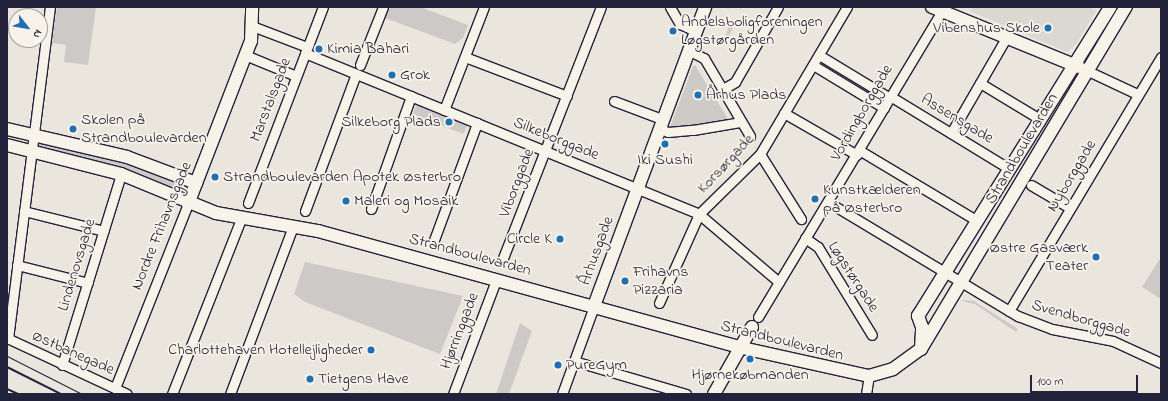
<!DOCTYPE html>
<meta charset="utf-8">
<style>
body{margin:0}
#map{position:relative;width:1168px;height:401px;overflow:hidden;background:#eae6de;font-family:"Indie Flower",sans-serif}
div>[style]{position:absolute}
.built>*{inset:0;background:#dbd8d2}
.green>*{inset:0;background:#cdc9c6}
.roads{filter:drop-shadow(1px 0 #22223b) drop-shadow(-1px 0 #22223b) drop-shadow(0 1px #22223b) drop-shadow(0 -1px #22223b)}
.street>*{height:9px;margin:-4.5px;padding:0 4.5px;transform-origin:4.5px;border-radius:4.5px;background:#f7f3e8}
.secondary>*{height:12px;margin:-6px;padding:0 6px;transform-origin:6px;border-radius:6px;background:#f7f3e8}
.tram>*{height:1px;margin:-0.5px;padding:0 0.5px;transform-origin:0.5px;border-radius:0.5px;background:#22223b}
.rail>*{height:2px;margin:-1px;padding:0 1px;transform-origin:1px;border-radius:1px;background:#22223b}
.dots>*{width:11px;height:11px;translate:-50% -50%;box-sizing:border-box;border:2px solid #f7f3e8;border-radius:50%}
span{translate:-50% -50%;white-space:nowrap;text-align:center;line-height:1.15;-webkit-text-stroke:3.5px #f7f3e8;paint-order:stroke}
.poi-label{font-size:16px;color:#22223b}
.left{translate:0 -50%;text-align:left}
.right{translate:-100% -50%;text-align:right}
.street-label{font-size:16px;color:#22223b}
.frame{position:absolute;inset:0;border:8px solid #22223b;pointer-events:none}
.north{position:absolute;left:8px;top:8px;width:40px;height:40px;box-sizing:border-box;background:#f7f3e8;border:1px solid #a29fa3;border-radius:50%;rotate:121deg;font-size:11px;font-weight:700;line-height:16px;text-align:center;color:#22223b}
.north::after{content:'';display:block;margin:auto;width:14px;height:18px;background:#1f6fb2;clip-path:polygon(50% 0,100% 100%,50% 72%,0 100%)}
.scale{position:absolute;left:1030px;top:375px;width:108px;height:18px;box-sizing:border-box;border:2px solid #22223b;border-top:0;padding-left:5px;font-size:12px;line-height:14px;white-space:nowrap;color:#22223b;-webkit-text-stroke:3px #f7f3e8;paint-order:stroke}
</style>
<div id="map">
<div class="built">
<div style="clip-path:polygon(973px 7px,1089px 7px,1096px 11px,1077px 43px,1067px 52px,970px 11px)"></div>
</div>
<div class="green">
<div style="clip-path:polygon(57px 7px,96px 7px,88px 65px,64px 62px,66px 45px,52px 43px)"></div>
<div style="clip-path:polygon(390px 7px,420px 7px,468px 25px,463px 38px,455px 44px,385px 18px)"></div>
<div style="clip-path:polygon(1115px 7px,1121px 7px,1089px 62px,1085px 60px)"></div>
<div style="clip-path:polygon(729px 25px,733px 28px,724px 46px,720px 37px,726px 35px)"></div>
<div style="clip-path:polygon(695px 65px,731px 124px,669px 130px,693px 66px)"></div>
<div style="clip-path:polygon(417px 103px,468px 124px,463px 134px,413px 114px)"></div>
<div style="clip-path:polygon(40px 138px,133px 164px,180px 184px,177px 190px,150px 179px,36px 148px)"></div>
<div style="clip-path:polygon(1161px 257px,1161px 299px,1142px 287px)"></div>
<div style="clip-path:polygon(305px 262px,463px 296px,440px 354px,305px 302px,294px 294px)"></div>
<div style="clip-path:polygon(966px 300px,974px 301px,1018px 329px,1016px 332px,975px 304px,961px 301px)"></div>
<div style="clip-path:polygon(520px 323px,532px 331px,509px 394px,496px 394px)"></div>
</div>
<div class="roads">
<div class="street">
<div style="left:670px;top:7px;width:20px;rotate:60deg"></div>
<div style="left:680px;top:24px;width:17px;rotate:25deg"></div>
<div style="left:252px;top:26px;width:59px;rotate:20.9deg"></div>
<div style="left:688px;top:50px;width:18px;rotate:27deg"></div>
<div style="left:704px;top:58px;width:91px;rotate:59.5deg"></div>
<div style="left:305px;top:53px;width:426px;rotate:22.2deg"></div>
<div style="left:699px;top:214px;width:105px;rotate:40.4deg"></div>
<div style="left:245px;top:55px;width:55px;rotate:22.4deg"></div>
<div style="left:819px;top:55px;width:83px;rotate:31.2deg"></div>
<div style="left:465px;top:57px;width:109px;rotate:20.9deg"></div>
<div style="left:360px;top:65px;width:62px;rotate:-68.4deg"></div>
<div style="left:813px;top:65px;width:83px;rotate:31.2deg"></div>
<div style="left:1088px;top:71px;width:54px;rotate:25.1deg"></div>
<div style="left:980px;top:83px;width:68px;rotate:31.1deg"></div>
<div style="left:723px;top:89px;width:14px;rotate:-30deg"></div>
<div style="left:735px;top:82px;width:86px;rotate:-60.2deg"></div>
<div style="left:890px;top:96px;width:138px;rotate:31.4deg"></div>
<div style="left:614px;top:101px;width:51px;rotate:20.6deg"></div>
<div style="left:444px;top:110px;width:110px;rotate:-68.8deg"></div>
<div style="left:784px;top:113px;width:84px;rotate:29.9deg"></div>
<div style="left:659px;top:129px;width:9px;rotate:18deg"></div>
<div style="left:668px;top:132px;width:25px;rotate:-5deg"></div>
<div style="left:693px;top:130px;width:49px;rotate:-9.5deg"></div>
<div style="left:951px;top:133px;width:110px;rotate:-59.9deg"></div>
<div style="left:859px;top:150px;width:136px;rotate:30.9deg"></div>
<div style="left:760px;top:154px;width:77px;rotate:57.8deg"></div>
<div style="left:1031px;top:185px;width:45px;rotate:30.5deg"></div>
<div style="left:828px;top:202px;width:222px;rotate:31deg"></div>
<div style="left:1018px;top:316px;width:36px;rotate:21deg"></div>
<div style="left:1052px;top:329px;width:62px;rotate:11.1deg"></div>
<div style="left:1113px;top:341px;width:53px;rotate:24.6deg"></div>
<div style="left:248px;top:203px;width:210px;rotate:-69.1deg"></div>
<div style="left:371px;top:209px;width:120px;rotate:-70.5deg"></div>
<div style="left:24px;top:211px;width:82px;rotate:14deg"></div>
<div style="left:305px;top:211px;width:146px;rotate:-69.6deg"></div>
<div style="left:805px;top:238px;width:16px;rotate:35deg"></div>
<div style="left:818px;top:247px;width:103px;rotate:58.5deg"></div>
<div style="left:434px;top:240px;width:125px;rotate:-69.8deg"></div>
<div style="left:503px;top:258px;width:269px;rotate:-68.7deg"></div>
<div style="left:17px;top:265px;width:73px;rotate:14.2deg"></div>
<div style="left:659px;top:303px;width:98px;rotate:-65.8deg"></div>
<div style="left:699px;top:214px;width:86px;rotate:-44.5deg"></div>
<div style="left:760px;top:154px;width:171px;rotate:-59.4deg"></div>
<div style="left:1009px;top:311px;width:296px;rotate:-59.1deg"></div>
<div style="left:758px;top:317px;width:362px;rotate:-59deg"></div>
<div style="left:7px;top:338px;width:132px;rotate:25deg"></div>
<div style="left:8px;top:339px;width:335px;rotate:-82.8deg"></div>
<div style="left:574px;top:361px;width:117px;rotate:16.4deg"></div>
<div style="left:62px;top:365px;width:200px;rotate:-72.8deg"></div>
<div style="left:115px;top:388px;width:198px;rotate:-68.4deg"></div>
<div style="left:172px;top:394px;width:188px;rotate:-68.5deg"></div>
<div style="left:230px;top:394px;width:179px;rotate:-69.4deg"></div>
<div style="left:453px;top:394px;width:122px;rotate:-69.3deg"></div>
<div style="left:562px;top:394px;width:94px;rotate:-70deg"></div>
<div style="left:866px;top:394px;width:18px;rotate:-81deg"></div>
</div>
<div class="secondary">
<div style="left:932px;top:7px;width:159px;rotate:22.2deg"></div>
<div style="left:7px;top:129px;width:123px;rotate:13.1deg"></div>
<div style="left:127px;top:157px;width:74px;rotate:20.6deg"></div>
<div style="left:7px;top:145px;width:118px;rotate:14.3deg"></div>
<div style="left:121px;top:174px;width:103px;rotate:22.3deg"></div>
<div style="left:216px;top:213px;width:104px;rotate:10deg"></div>
<div style="left:318px;top:231px;width:436px;rotate:15.4deg"></div>
<div style="left:738px;top:347px;width:134px;rotate:12.5deg"></div>
<div style="left:869px;top:376px;width:25px;rotate:-16deg"></div>
<div style="left:893px;top:369px;width:34px;rotate:-36deg"></div>
<div style="left:921px;top:349px;width:399px;rotate:-59.1deg"></div>
<div style="left:188px;top:204px;width:175px;rotate:-68.9deg"></div>
<div style="left:251px;top:41px;width:34px;rotate:-88deg"></div>
<div style="left:594px;top:306px;width:319px;rotate:-69.6deg"></div>
<div style="left:921px;top:349px;width:22px;rotate:-87deg"></div>
<div style="left:922px;top:327px;width:12px;rotate:-110deg"></div>
<div style="left:918px;top:316px;width:364px;rotate:-58.1deg"></div>
<div style="left:714px;top:394px;width:77px;rotate:-60.4deg"></div>
</div>
</div>
<div class="tram">
<div style="left:7px;top:356px;width:84px;rotate:26.9deg"></div>
</div>
<div class="rail">
<div style="left:7px;top:367px;width:60px;rotate:26.6deg"></div>
<div style="left:7px;top:389px;width:12px;rotate:24deg"></div>
</div>
<div class="dots">
<div style="left:1048px;top:28px;background:#1f6fb2"></div>
<div style="left:673px;top:31px;background:#1f6fb2"></div>
<div style="left:319px;top:49px;background:#1f6fb2"></div>
<div style="left:392px;top:75px;background:#1f6fb2"></div>
<div style="left:698px;top:95px;background:#1f6fb2"></div>
<div style="left:449px;top:122px;background:#1f6fb2"></div>
<div style="left:73px;top:129px;background:#1f6fb2"></div>
<div style="left:665px;top:144px;background:#1f6fb2"></div>
<div style="left:215px;top:177px;background:#1f6fb2"></div>
<div style="left:815px;top:199px;background:#1f6fb2"></div>
<div style="left:346px;top:201px;background:#1f6fb2"></div>
<div style="left:560px;top:239px;background:#1f6fb2"></div>
<div style="left:1096px;top:257px;background:#1f6fb2"></div>
<div style="left:625px;top:281px;background:#1f6fb2"></div>
<div style="left:371px;top:350px;background:#1f6fb2"></div>
<div style="left:750px;top:359px;background:#1f6fb2"></div>
<div style="left:558px;top:365px;background:#1f6fb2"></div>
<div style="left:310px;top:379px;background:#1f6fb2"></div>
</div>
<div class="poi-label">
<span class="left" style="left:681px;top:31px">Andelsboligforeningen<br>Løgstørgården</span>
<span class="right" style="left:1040px;top:28px">Vibenshus Skole</span>
<span class="left" style="left:327px;top:49px">Kimia Bahari</span>
<span class="left" style="left:400px;top:75px">Grok</span>
<span class="left" style="left:706px;top:95px">Århus Plads</span>
<span class="left" style="left:81px;top:129px">Skolen på<br>Strandboulevarden</span>
<span class="right" style="left:441px;top:122px">Silkeborg Plads</span>
<span style="left:665px;top:160px">Iki Sushi</span>
<span class="left" style="left:223px;top:177px">Strandboulevarden Apotek Østerbro</span>
<span class="left" style="left:823px;top:199px">Kunstkælderen<br>på Østerbro</span>
<span class="left" style="left:354px;top:201px">Maleri og Mosaik</span>
<span class="right" style="left:552px;top:239px">Circle K</span>
<span class="right" style="left:1088px;top:257px">Østre Gasværk<br>Teater</span>
<span class="left" style="left:633px;top:281px">Frihavns<br>Pizzaria</span>
<span class="right" style="left:363px;top:350px">Charlottehaven Hotellejligheder</span>
<span class="left" style="left:566px;top:365px">PureGym</span>
<span style="left:750px;top:375px">Hjørnekøbmanden</span>
<span class="left" style="left:318px;top:379px">Tietgens Have</span>
</div>
<div class="street-label">
<span style="left:271px;top:100px;rotate:-69deg">Marstalsgade</span>
<span style="left:862px;top:113px;rotate:-60deg">Vordingborggade</span>
<span style="left:957px;top:119px;rotate:31deg">Assensgade</span>
<span style="left:556px;top:139px;rotate:22deg">Silkeborggade</span>
<span style="left:1022px;top:149px;rotate:-59deg">Strandboulevarden</span>
<span style="left:726px;top:164px;rotate:-47deg">Korsørgade</span>
<span style="left:1072px;top:176px;rotate:-59deg">Nyborggade</span>
<span style="left:517px;top:183px;rotate:-69deg">Viborggade</span>
<span style="left:162px;top:226px;rotate:-68deg">Nordre Frihavnsgade</span>
<span style="left:597px;top:251px;rotate:-70deg">Århusgade</span>
<span style="left:470px;top:255px;rotate:15deg">Strandboulevarden</span>
<span style="left:77px;top:265px;rotate:-73deg">Lindenovsgade</span>
<span style="left:853px;top:277px;rotate:57deg">Løgstørgade</span>
<span style="left:1081px;top:319px;rotate:16deg">Svendborggade</span>
<span style="left:460px;top:331px;rotate:-69deg">Hjørringgade</span>
<span style="left:782px;top:341px;rotate:14deg">Strandboulevarden</span>
<span style="left:73px;top:353px;rotate:24deg">Østbanegade</span>
</div>
<div class="frame"></div>
<div class="north">N</div>
<div class="scale">100 m</div>
</div>
